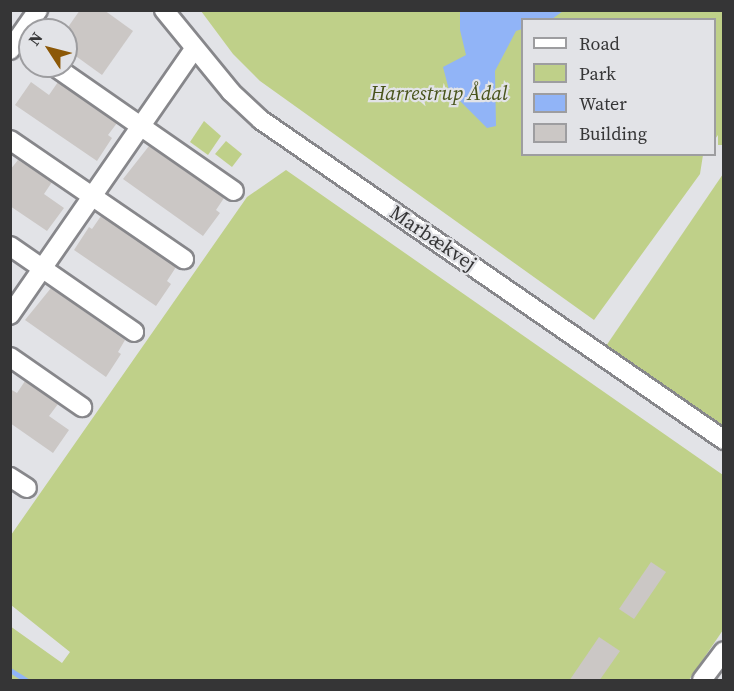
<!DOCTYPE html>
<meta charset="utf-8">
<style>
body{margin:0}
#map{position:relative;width:734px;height:691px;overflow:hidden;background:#e2e3e7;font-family:"Source Serif 4",serif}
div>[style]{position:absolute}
.green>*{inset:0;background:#bfd089}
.water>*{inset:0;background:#91b4f7}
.stream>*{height:5px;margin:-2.5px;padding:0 2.5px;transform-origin:2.5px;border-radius:2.5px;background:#91b4f7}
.building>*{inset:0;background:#cbc7c5}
.roads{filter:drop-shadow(2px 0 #87878b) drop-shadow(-2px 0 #87878b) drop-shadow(0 2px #87878b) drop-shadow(0 -2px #87878b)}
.street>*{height:18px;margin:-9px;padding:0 9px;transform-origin:9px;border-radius:9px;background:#fff}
span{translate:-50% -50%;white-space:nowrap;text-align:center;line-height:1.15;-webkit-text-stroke:4.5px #e2e3e7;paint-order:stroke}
.park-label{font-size:20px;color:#48531b;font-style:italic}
.street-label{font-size:20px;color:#353536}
.frame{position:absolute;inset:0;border:12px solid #353536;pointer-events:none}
.legend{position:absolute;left:521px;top:18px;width:195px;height:138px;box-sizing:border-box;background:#e2e3e7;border:2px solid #9d9da0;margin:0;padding:8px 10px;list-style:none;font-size:18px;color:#353536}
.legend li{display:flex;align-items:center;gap:12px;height:30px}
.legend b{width:30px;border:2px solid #9d9da0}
.north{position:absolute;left:18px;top:18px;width:60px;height:60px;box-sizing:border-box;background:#e2e3e7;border:2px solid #9d9da0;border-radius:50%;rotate:306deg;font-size:16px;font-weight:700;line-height:24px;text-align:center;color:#353536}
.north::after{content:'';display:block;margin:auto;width:21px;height:27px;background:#8c5807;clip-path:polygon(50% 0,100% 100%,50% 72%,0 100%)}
</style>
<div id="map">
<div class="green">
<div style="clip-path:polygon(201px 11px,723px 11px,723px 145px,718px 145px,718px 135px,715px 139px,714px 20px,522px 20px,522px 154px,703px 155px,700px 174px,594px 320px,260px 81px,233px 54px)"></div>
<div style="clip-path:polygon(204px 121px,221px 136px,208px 155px,190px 142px)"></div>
<div style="clip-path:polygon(226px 141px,242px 154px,232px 167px,215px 154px)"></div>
<div style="clip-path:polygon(286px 170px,723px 475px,723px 630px,689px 680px,11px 680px,10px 626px,62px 663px,70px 652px,11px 605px,11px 535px,247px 197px)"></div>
<div style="clip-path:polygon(723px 174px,724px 427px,723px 427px,606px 346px)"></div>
</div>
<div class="water">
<div style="clip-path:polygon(460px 11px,563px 11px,552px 19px,522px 20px,522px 29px,516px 31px,495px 71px,496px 126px,487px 128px,449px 90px,443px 67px,466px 55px,460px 30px)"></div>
</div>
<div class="stream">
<div style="left:10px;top:670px;width:19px;rotate:32deg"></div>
</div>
<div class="building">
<div style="clip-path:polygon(80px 10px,104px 10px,133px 31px,102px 75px,66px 49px,66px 30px)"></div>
<div style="clip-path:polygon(31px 82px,49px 95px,58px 82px,117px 123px,108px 135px,112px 138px,97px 161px,15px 105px)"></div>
<div style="clip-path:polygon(149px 146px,224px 198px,216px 210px,220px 213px,203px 236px,123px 179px)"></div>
<div style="clip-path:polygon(18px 160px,52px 182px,44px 194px,64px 208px,47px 231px,10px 206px,10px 170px)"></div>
<div style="clip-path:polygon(101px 216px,176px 267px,167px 281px,171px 284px,156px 306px,74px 250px,89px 227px,92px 229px)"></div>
<div style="clip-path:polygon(51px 288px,125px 340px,118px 352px,121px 354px,106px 377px,25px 320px)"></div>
<div style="clip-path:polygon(25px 381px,58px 404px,49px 416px,69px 430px,53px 453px,10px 423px,10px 389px,17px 393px)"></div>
<div style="clip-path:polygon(651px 562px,666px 572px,634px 619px,619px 609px)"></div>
<div style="clip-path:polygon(599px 637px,620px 651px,599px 681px,569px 681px)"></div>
</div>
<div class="roads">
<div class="street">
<div style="left:164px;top:10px;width:106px;rotate:50.7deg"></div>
<div style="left:231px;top:92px;width:41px;rotate:43deg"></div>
<div style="left:261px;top:120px;width:563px;rotate:34.65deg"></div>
<div style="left:10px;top:50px;width:49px;rotate:-55deg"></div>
<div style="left:54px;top:66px;width:219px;rotate:34.8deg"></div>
<div style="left:10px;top:140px;width:211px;rotate:34.4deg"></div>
<div style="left:10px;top:246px;width:151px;rotate:34.7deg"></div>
<div style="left:10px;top:315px;width:323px;rotate:-55.3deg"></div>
<div style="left:10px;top:357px;width:88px;rotate:34.8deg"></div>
<div style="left:10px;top:477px;width:20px;rotate:33deg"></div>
<div style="left:702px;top:680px;width:36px;rotate:-53deg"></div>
</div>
</div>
<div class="park-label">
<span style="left:439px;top:93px">Harrestrup Ådal</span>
</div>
<div class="street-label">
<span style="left:433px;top:238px;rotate:34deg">Marbækvej</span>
</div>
<div class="frame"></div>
<ul class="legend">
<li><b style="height:8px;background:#fff"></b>Road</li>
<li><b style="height:16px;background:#bfd089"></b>Park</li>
<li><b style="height:16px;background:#91b4f7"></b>Water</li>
<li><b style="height:16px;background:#cbc7c5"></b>Building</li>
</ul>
<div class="north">N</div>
</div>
